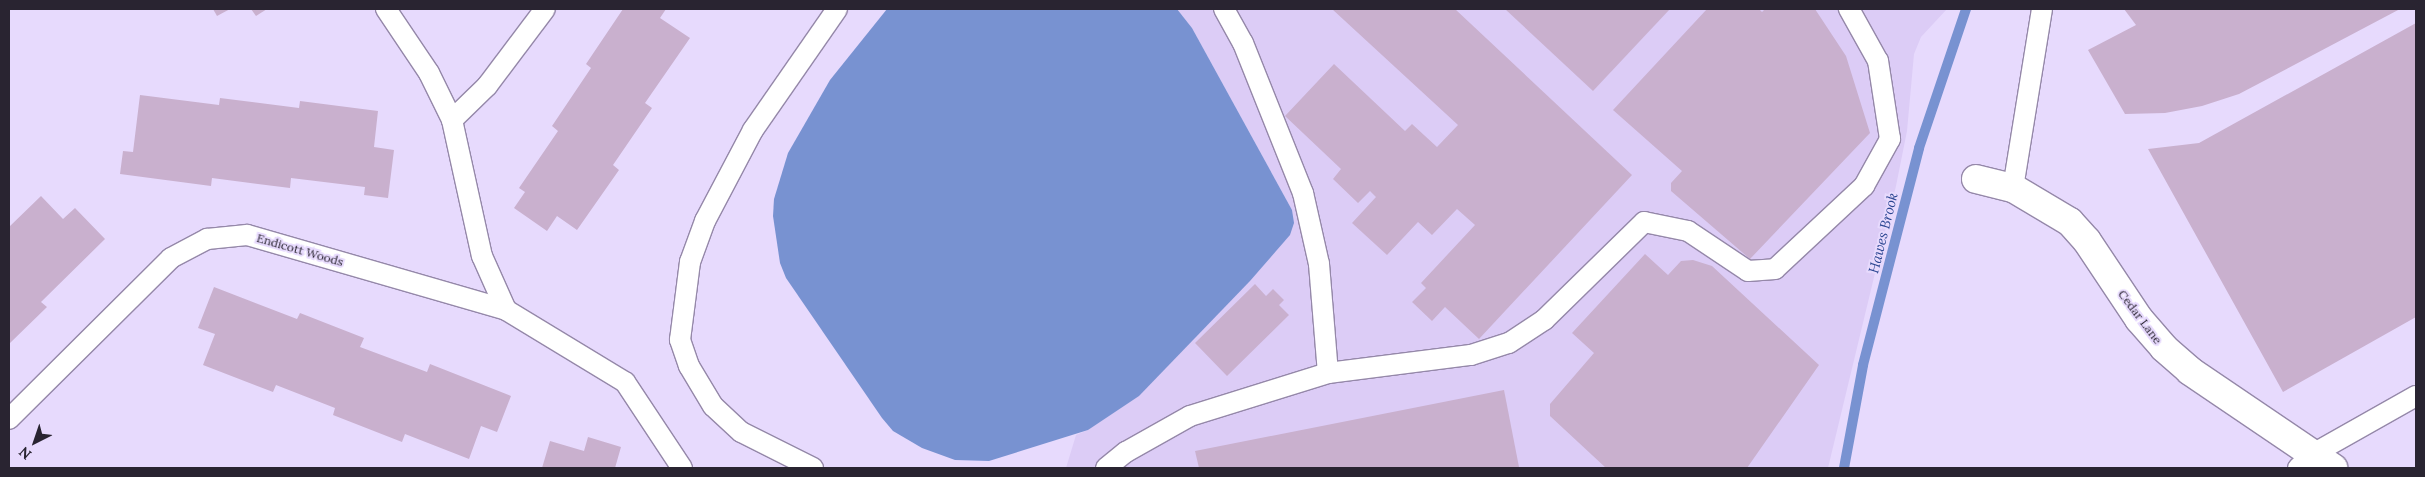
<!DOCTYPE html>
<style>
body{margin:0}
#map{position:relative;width:2425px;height:477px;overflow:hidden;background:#e7dafd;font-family:Lora,serif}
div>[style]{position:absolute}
.built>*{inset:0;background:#dcccf6}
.water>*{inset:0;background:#7892d1}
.stream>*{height:10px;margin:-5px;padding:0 5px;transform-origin:5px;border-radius:5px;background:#7892d1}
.building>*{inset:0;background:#c9b0ce}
.roads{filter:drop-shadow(1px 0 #9588a9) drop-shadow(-1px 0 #9588a9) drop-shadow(0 1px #9588a9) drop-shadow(0 -1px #9588a9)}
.service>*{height:20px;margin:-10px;padding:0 10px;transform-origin:10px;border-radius:10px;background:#fff}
.minor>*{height:28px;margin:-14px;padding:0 14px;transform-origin:14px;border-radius:14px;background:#fff}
span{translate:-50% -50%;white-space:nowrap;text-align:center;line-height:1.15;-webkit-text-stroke:4px #e7dafd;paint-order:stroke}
.street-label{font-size:12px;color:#292431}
.water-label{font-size:14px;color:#2c4792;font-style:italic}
.frame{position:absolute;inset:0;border:10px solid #292431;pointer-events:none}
.north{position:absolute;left:10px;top:417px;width:50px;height:50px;-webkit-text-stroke:4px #e7dafd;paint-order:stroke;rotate:221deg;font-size:14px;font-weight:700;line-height:20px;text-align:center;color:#292431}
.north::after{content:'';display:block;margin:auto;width:18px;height:22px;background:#292431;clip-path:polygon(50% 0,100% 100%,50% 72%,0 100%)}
</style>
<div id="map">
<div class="built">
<div style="clip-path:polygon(1177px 9px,1947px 9px,1921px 37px,1914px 54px,1907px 131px,1896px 186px,1828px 468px,1066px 468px,1076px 435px,1088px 430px,1250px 281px,1292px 229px,1292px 210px,1192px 28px)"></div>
</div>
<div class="water">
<div style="clip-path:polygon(887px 9px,1177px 9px,1192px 28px,1292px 210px,1294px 223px,1290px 235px,1250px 281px,1139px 396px,1088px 430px,989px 461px,955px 460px,922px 448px,893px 431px,882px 418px,786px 278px,780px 263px,773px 216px,774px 199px,788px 153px,830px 80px)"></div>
</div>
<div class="stream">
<div style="left:1844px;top:468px;width:105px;rotate:-79.5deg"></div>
<div style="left:1863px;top:365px;width:224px;rotate:-75.5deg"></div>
<div style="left:1919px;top:148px;width:147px;rotate:-71.3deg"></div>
</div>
<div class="building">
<div style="clip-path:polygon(213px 9px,230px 9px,217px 16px)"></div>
<div style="clip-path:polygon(251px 9px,267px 9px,256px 16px)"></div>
<div style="clip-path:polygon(623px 9px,666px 9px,660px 18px,690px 38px,645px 103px,652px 108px,613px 165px,619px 170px,577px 230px,557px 216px,547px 231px,514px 208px,525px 192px,519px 188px,558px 131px,552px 126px,591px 68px,586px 64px)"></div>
<div style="clip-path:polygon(1332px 9px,1455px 9px,1632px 175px,1479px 339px,1445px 307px,1432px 321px,1412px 302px,1426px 288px,1421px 283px,1475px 225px,1457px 209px,1432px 235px,1418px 222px,1387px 255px,1352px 223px,1376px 197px,1370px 191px,1358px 203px,1333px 179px,1341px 169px,1285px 116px,1334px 64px,1405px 131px,1412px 124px,1437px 147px,1458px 125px)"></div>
<div style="clip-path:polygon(1505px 9px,1670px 9px,1593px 91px)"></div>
<div style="clip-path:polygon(1707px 9px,1759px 9px,1762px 12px,1765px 9px,1815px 9px,1846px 56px,1870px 133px,1750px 259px,1671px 191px,1671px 183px,1682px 171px,1613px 110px)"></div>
<div style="clip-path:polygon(2124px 9px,2400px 9px,2239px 94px,2202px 106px,2165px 113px,2125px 114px,2088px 50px,2136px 25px)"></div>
<div style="clip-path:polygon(2416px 23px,2416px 317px,2283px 392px,2148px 149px,2199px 143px)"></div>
<div style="clip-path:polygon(140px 95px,219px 105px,220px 98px,299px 108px,300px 101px,378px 111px,374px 147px,394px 150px,388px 198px,364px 195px,365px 187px,291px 178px,290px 188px,212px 178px,211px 186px,120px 174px,123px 151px,133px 152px)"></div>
<div style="clip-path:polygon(41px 196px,63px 219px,75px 208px,105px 239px,41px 302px,47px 307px,9px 344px,9px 227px)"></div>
<div style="clip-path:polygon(1645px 254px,1668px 275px,1681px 261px,1693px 260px,1712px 266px,1819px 365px,1747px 468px,1606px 468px,1550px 416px,1550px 404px,1594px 353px,1572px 333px)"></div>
<div style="clip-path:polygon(1255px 284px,1266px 296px,1273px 289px,1284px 300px,1279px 305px,1289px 315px,1227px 376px,1195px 343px)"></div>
<div style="clip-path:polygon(214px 287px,297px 319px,300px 313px,364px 338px,360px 347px,427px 372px,430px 364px,511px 396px,497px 432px,481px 426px,469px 459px,405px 434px,402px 442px,333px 415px,335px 408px,276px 385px,273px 392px,203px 365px,215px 334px,198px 328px)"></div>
<div style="clip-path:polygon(1504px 390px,1519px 467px,1199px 468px,1195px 451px)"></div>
<div style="clip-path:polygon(588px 437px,621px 447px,615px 468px,542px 468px,550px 441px,584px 451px)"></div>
</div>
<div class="roads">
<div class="service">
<div style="left:386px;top:9px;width:77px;rotate:56.1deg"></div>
<div style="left:429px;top:73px;width:52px;rotate:63.9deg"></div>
<div style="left:452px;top:120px;width:139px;rotate:77.6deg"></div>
<div style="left:482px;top:256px;width:59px;rotate:66deg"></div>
<div style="left:1224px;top:9px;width:39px;rotate:61deg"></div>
<div style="left:1243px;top:43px;width:162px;rotate:68.2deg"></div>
<div style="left:1303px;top:193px;width:73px;rotate:77.3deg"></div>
<div style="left:1319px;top:264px;width:109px;rotate:85.3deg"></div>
<div style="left:452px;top:120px;width:49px;rotate:-44.2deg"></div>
<div style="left:487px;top:86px;width:96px;rotate:-53deg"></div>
<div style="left:2013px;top:188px;width:181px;rotate:-80.8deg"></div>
<div style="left:9px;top:419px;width:228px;rotate:-44.8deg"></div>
<div style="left:171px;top:258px;width:41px;rotate:-27.8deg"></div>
<div style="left:207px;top:239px;width:40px;rotate:-5.7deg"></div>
<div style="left:247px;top:235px;width:270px;rotate:16.1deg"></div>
<div style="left:506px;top:310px;width:139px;rotate:31.2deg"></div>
<div style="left:625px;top:382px;width:103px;rotate:56.5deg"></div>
<div style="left:813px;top:468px;width:80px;rotate:-153.4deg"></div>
<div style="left:741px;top:432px;width:38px;rotate:-137deg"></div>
<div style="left:713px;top:406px;width:47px;rotate:-121deg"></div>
<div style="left:689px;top:366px;width:28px;rotate:-109deg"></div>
<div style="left:680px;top:340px;width:79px;rotate:-82.7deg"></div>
<div style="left:690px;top:262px;width:44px;rotate:-69.9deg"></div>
<div style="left:705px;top:221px;width:103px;rotate:-62.2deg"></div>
<div style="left:753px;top:130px;width:147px;rotate:-55.2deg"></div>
<div style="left:1106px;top:468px;width:26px;rotate:-39deg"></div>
<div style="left:1126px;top:452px;width:73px;rotate:-29.4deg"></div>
<div style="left:1190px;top:416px;width:145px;rotate:-17.3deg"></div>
<div style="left:1328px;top:373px;width:144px;rotate:-7.2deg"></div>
<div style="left:1471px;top:355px;width:40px;rotate:-18deg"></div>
<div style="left:1509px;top:343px;width:42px;rotate:-33.3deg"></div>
<div style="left:1544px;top:320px;width:140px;rotate:-44.4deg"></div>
<div style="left:1644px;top:222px;width:45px;rotate:11.6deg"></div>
<div style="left:1688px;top:231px;width:72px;rotate:33.7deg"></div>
<div style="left:1748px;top:271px;width:27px;rotate:-4deg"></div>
<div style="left:1775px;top:269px;width:122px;rotate:-43deg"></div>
<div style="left:1864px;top:186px;width:54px;rotate:-61deg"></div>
<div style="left:1890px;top:139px;width:79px;rotate:-98.7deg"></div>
<div style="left:1878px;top:61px;width:60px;rotate:-119.1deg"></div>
<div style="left:2298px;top:468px;width:21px;rotate:-43deg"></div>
<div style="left:2313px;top:454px;width:118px;rotate:-29.4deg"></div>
</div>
<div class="minor">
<div style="left:1976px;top:179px;width:38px;rotate:14deg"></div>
<div style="left:2013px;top:188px;width:66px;rotate:30.8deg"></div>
<div style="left:2070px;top:222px;width:25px;rotate:48deg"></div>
<div style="left:2087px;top:241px;width:94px;rotate:56.3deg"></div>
<div style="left:2139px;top:319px;width:38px;rotate:49deg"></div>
<div style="left:2164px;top:348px;width:35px;rotate:41deg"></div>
<div style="left:2190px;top:371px;width:173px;rotate:34.1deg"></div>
</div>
</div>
<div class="street-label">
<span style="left:300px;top:250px;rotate:16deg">Endicott Woods</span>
<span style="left:2140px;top:317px;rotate:53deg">Cedar Lane</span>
</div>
<div class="water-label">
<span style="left:1883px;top:233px;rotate:-76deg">Hawes Brook</span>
</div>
<div class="frame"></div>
<div class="north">N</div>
</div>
